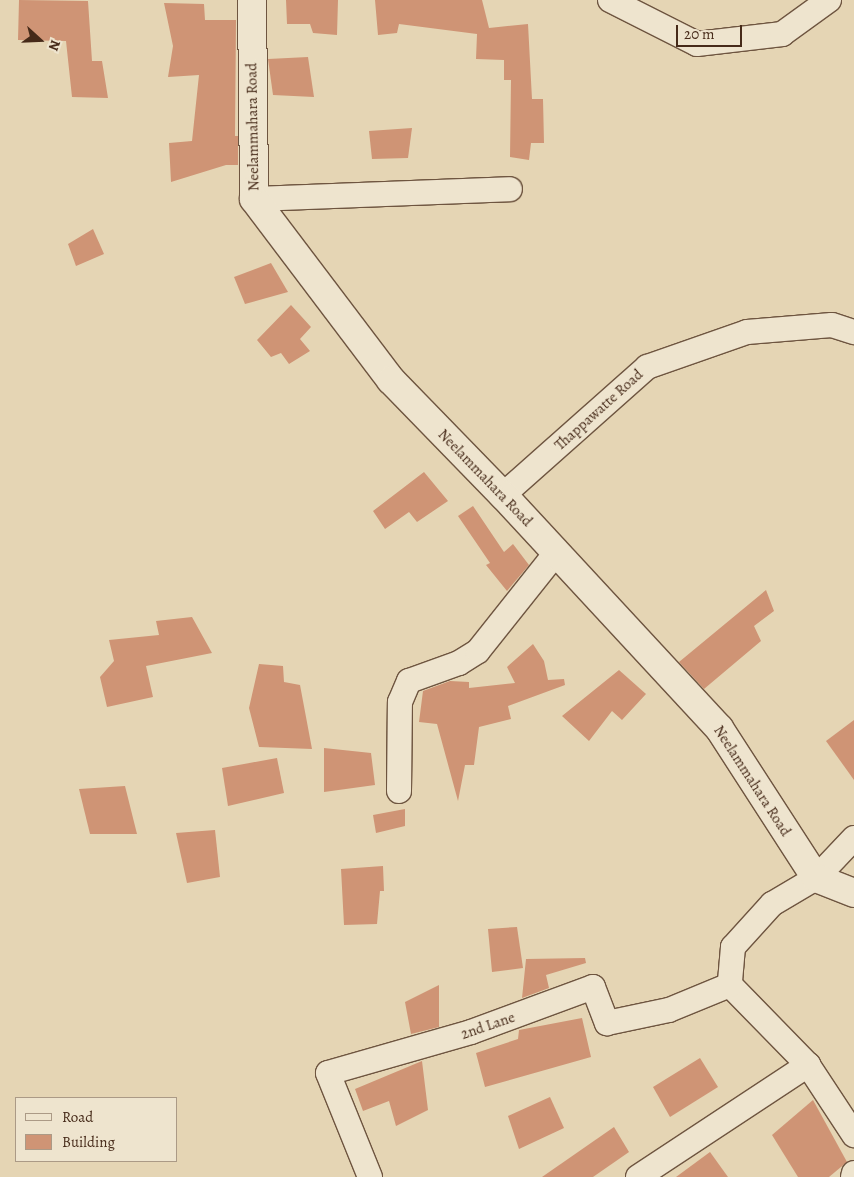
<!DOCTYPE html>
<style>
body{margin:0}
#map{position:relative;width:854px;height:1177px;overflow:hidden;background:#e5d5b4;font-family:Alegreya,serif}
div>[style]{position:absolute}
.building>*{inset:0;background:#cf9475}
.roads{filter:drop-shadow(1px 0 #6e5540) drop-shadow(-1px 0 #6e5540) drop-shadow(0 1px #6e5540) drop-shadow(0 -1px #6e5540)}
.street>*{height:24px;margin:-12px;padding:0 12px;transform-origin:12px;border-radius:12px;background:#eee4ce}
.secondary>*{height:28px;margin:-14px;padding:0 14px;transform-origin:14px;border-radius:14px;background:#eee4ce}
span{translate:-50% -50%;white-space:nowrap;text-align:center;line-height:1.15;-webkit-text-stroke:5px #eee4ce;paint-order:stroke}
.street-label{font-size:15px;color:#462a19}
.legend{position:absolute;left:15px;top:1097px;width:162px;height:65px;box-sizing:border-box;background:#eee4ce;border:1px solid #ab9a86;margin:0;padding:6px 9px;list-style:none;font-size:15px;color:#462a19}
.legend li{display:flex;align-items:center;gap:10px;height:25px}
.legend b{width:25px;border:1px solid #ab9a86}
.north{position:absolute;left:15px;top:15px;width:50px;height:50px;-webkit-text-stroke:4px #eee4ce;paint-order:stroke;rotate:110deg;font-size:14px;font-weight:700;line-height:20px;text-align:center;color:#462a19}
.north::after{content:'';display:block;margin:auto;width:18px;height:22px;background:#462a19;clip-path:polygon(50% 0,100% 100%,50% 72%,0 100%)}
.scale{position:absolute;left:676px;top:25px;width:66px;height:22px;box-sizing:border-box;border:2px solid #462a19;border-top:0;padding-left:6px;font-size:15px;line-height:18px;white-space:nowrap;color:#462a19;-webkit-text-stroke:4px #eee4ce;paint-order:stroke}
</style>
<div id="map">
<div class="building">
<div style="clip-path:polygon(19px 0,88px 1px,92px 61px,102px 61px,108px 98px,72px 97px,66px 41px,18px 40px)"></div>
<div style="clip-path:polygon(286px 0,338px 0,337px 35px,313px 33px,310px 24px,287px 24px)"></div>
<div style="clip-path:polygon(375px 0,482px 0,489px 28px,528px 24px,532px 99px,543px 99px,544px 143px,531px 143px,529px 160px,510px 157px,511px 80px,504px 80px,504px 60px,476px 59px,477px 34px,399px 24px,397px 33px,378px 35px)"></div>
<div style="clip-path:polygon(164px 3px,204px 4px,205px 20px,236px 20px,235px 136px,238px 136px,238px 165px,226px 165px,171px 182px,169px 143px,192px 141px,199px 75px,168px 77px,173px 46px)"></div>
<div style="clip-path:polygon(308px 57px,314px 97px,273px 95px,268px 59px)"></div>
<div style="clip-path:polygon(412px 128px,408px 158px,372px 159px,369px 131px)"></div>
<div style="clip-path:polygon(93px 229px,104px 254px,76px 266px,68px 244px)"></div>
<div style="clip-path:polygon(271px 263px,288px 292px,245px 304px,234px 277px)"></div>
<div style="clip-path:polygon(291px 305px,311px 327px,300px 339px,310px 351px,289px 364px,281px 353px,271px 357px,257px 340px)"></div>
<div style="clip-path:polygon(424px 472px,448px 501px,417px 522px,409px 512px,385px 529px,373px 511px)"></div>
<div style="clip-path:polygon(473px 506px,504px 552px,513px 544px,529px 565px,507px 591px,486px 565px,490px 563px,458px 516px)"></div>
<div style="clip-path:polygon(766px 590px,774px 611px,754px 626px,761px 641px,704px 689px,679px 662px)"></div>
<div style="clip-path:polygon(192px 617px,212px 653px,146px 666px,153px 697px,107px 707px,100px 677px,114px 661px,109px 640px,159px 635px,156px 621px)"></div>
<div style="clip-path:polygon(533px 644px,544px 661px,548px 680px,564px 679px,565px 685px,508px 706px,511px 719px,479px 727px,474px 765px,465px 765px,458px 801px,437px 724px,419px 722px,423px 691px,450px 681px,469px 682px,469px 688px,515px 683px,507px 667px)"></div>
<div style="clip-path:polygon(259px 664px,283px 666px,284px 682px,300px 685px,312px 749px,259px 747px,249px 708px)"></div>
<div style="clip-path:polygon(619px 670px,646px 694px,622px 720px,612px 711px,589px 741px,562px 716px)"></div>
<div style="clip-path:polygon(854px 720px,854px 780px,826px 741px)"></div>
<div style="clip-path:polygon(324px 748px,371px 753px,375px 785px,324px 792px)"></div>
<div style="clip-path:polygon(277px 758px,284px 793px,228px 806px,222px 768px)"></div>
<div style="clip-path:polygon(125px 786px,137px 834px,90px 834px,79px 789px)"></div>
<div style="clip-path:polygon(405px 809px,405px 826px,376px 833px,373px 815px)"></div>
<div style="clip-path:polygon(215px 830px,220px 877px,187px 883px,176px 833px)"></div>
<div style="clip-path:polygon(383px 866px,384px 891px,380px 891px,377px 924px,344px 925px,341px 869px)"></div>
<div style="clip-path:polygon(517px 927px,523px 968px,492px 972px,488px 929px)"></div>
<div style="clip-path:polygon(585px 958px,586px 963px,546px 975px,549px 988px,522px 998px,526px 959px)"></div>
<div style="clip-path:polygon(439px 985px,439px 1027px,411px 1034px,405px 1002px)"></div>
<div style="clip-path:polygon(582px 1018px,591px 1057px,485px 1087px,476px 1053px,518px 1039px,519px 1030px)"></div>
<div style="clip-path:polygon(700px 1058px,718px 1087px,670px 1117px,653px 1087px)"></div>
<div style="clip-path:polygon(422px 1061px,428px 1110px,396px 1126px,389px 1101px,363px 1111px,355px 1089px)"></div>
<div style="clip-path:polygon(550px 1097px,564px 1128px,519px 1149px,508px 1116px)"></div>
<div style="clip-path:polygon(813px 1100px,847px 1162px,829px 1177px,798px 1177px,772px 1135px)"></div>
<div style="clip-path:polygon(614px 1127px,629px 1152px,593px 1177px,542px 1177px)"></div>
<div style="clip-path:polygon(710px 1152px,728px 1177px,676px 1177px)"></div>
</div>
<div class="roads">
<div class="street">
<div style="left:610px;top:0;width:97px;rotate:26.8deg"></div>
<div style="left:697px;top:44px;width:86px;rotate:-6.7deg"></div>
<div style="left:782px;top:34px;width:58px;rotate:-35.9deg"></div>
<div style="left:254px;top:199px;width:256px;rotate:-2.2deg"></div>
<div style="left:503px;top:495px;width:193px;rotate:-41.6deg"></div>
<div style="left:647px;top:367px;width:106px;rotate:-19.3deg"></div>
<div style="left:747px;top:332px;width:85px;rotate:-4.7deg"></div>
<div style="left:832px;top:325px;width:23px;rotate:18deg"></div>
<div style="left:399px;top:791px;width:89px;rotate:-89.4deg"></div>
<div style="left:400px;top:702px;width:23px;rotate:-67deg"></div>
<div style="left:409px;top:681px;width:53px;rotate:-19.8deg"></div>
<div style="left:459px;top:663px;width:22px;rotate:-32deg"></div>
<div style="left:478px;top:651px;width:125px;rotate:-51.5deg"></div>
<div style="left:854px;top:838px;width:55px;rotate:133.5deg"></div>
<div style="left:816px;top:878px;width:51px;rotate:149.4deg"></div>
<div style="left:772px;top:904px;width:58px;rotate:132.2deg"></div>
<div style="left:733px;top:947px;width:38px;rotate:95deg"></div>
<div style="left:730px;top:985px;width:112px;rotate:45.7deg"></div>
<div style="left:808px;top:1065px;width:84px;rotate:56.7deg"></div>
<div style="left:370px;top:1177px;width:112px;rotate:-112deg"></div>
<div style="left:328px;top:1073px;width:149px;rotate:-16deg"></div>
<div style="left:471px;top:1032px;width:130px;rotate:-20.2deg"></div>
<div style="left:593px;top:987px;width:39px;rotate:69deg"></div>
<div style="left:607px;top:1023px;width:63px;rotate:-11.8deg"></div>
<div style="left:669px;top:1010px;width:66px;rotate:-22.3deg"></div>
<div style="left:638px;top:1177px;width:204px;rotate:-33.4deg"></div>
<div style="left:853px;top:1177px;width:4px;rotate:-76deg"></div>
</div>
<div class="secondary">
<div style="left:252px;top:0;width:199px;rotate:89.4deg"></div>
<div style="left:254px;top:199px;width:227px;rotate:52.9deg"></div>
<div style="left:391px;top:380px;width:161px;rotate:45.8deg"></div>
<div style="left:503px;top:495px;width:318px;rotate:47.2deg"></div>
<div style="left:719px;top:728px;width:179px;rotate:57.1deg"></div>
<div style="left:816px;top:878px;width:41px;rotate:21.5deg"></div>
</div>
</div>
<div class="street-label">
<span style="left:253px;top:127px;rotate:-91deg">Neelammahara Road</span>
<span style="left:599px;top:410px;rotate:-42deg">Thappawatte Road</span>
<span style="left:485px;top:478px;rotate:46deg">Neelammahara Road</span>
<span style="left:752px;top:781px;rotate:57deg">Neelammahara Road</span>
<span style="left:488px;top:1026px;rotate:-19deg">2nd Lane</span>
</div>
<ul class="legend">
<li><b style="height:6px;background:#eee4ce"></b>Road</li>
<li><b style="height:14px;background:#cf9475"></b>Building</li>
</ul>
<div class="north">N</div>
<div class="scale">20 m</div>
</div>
